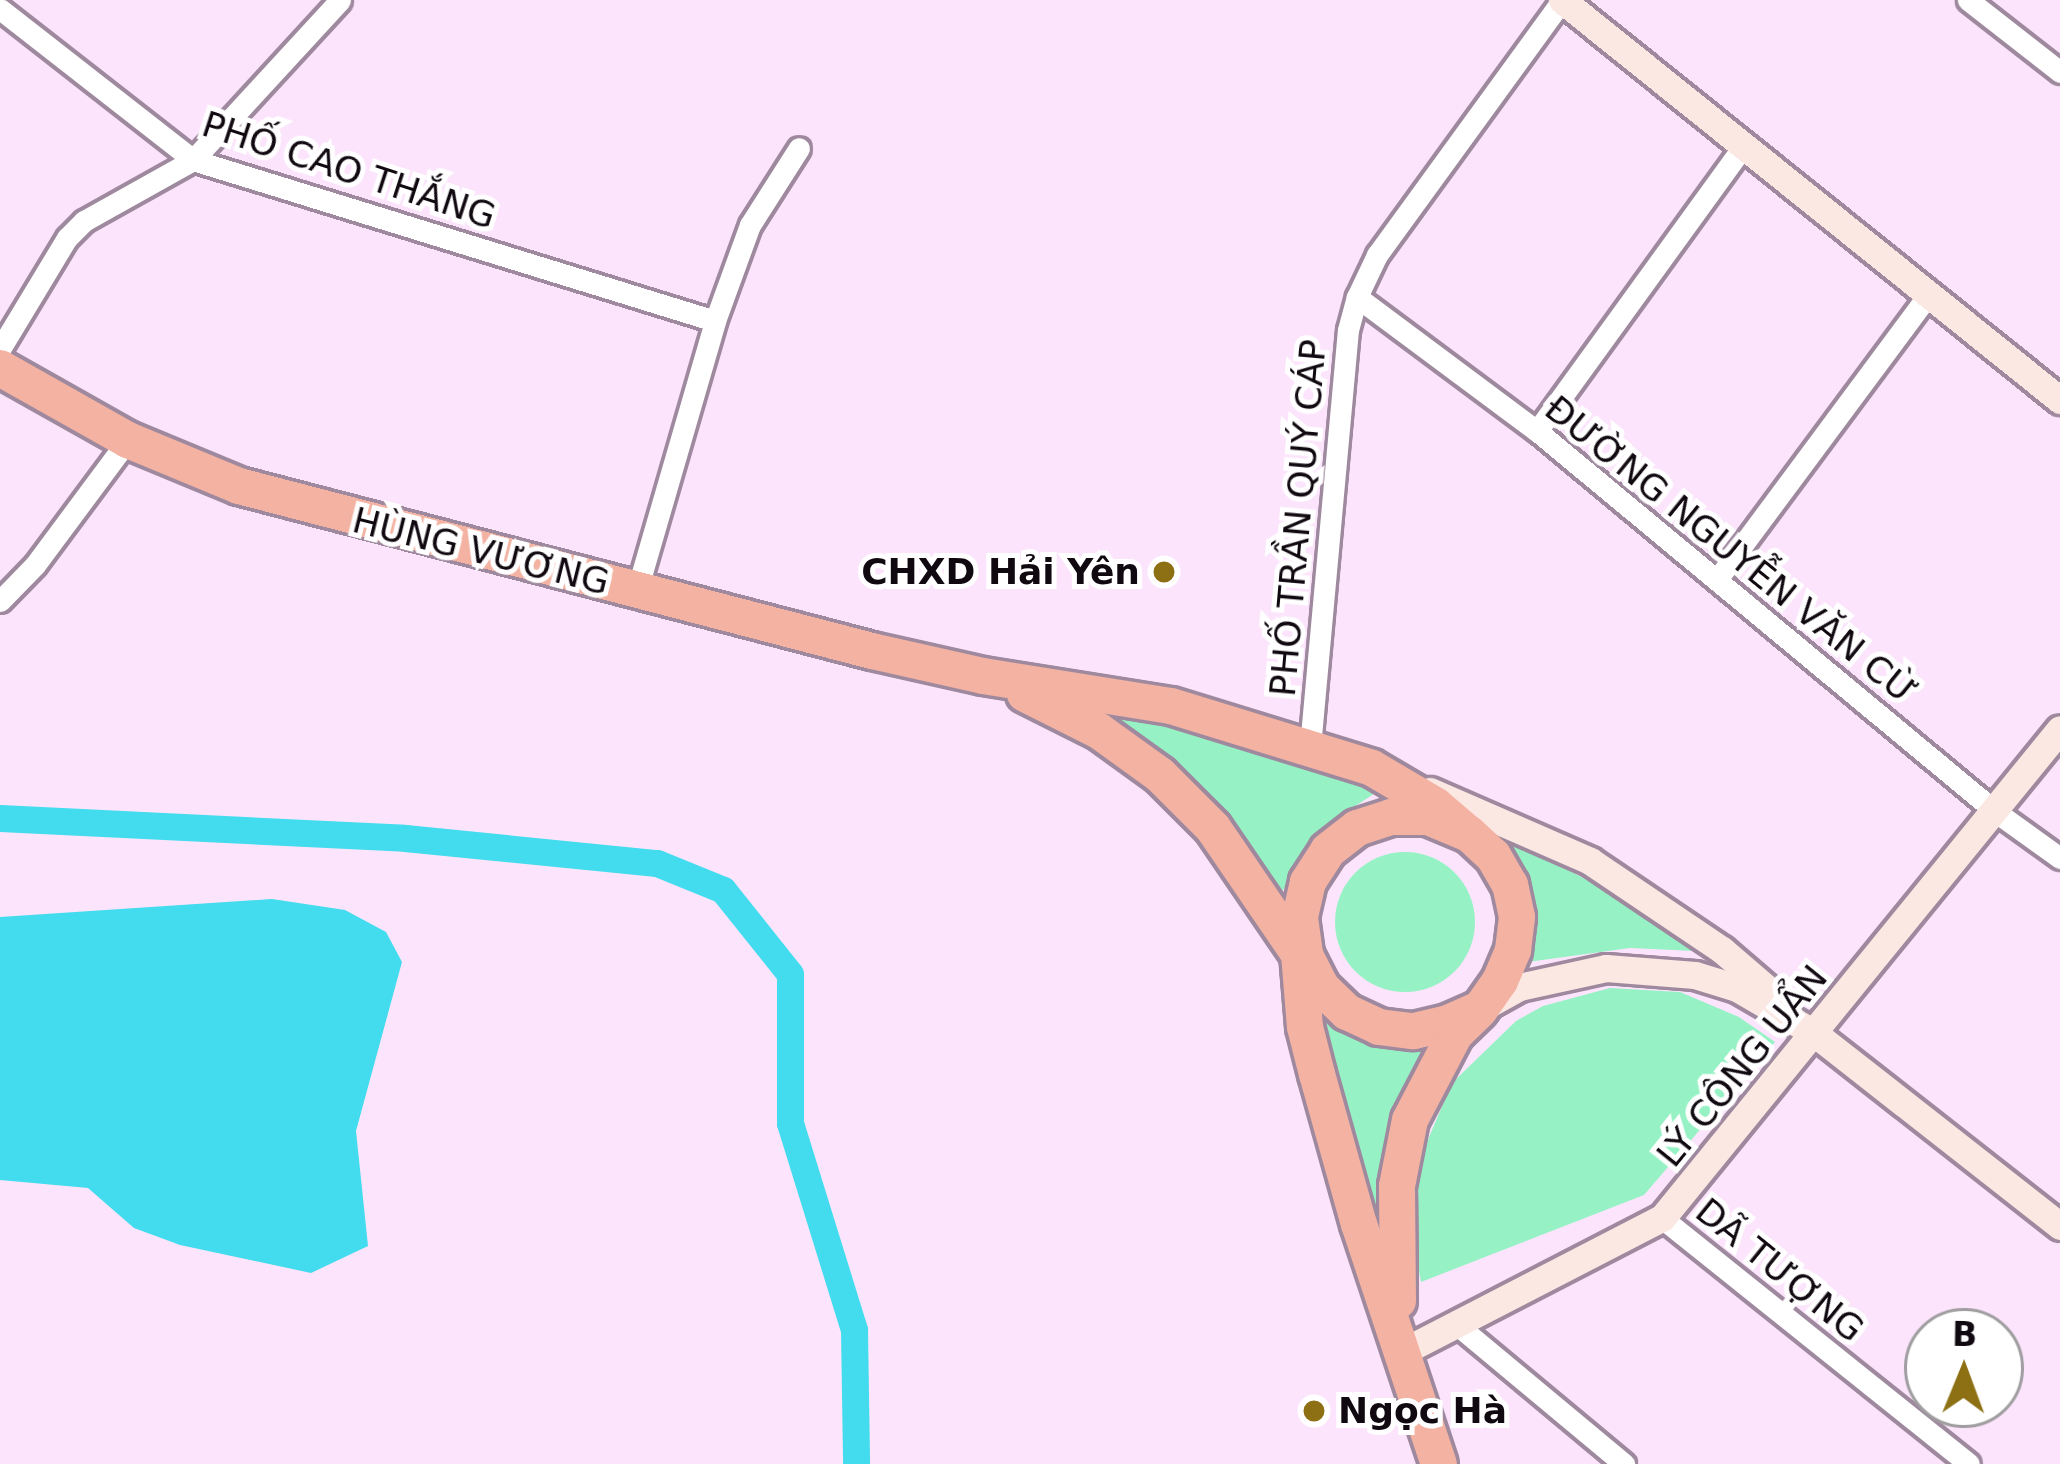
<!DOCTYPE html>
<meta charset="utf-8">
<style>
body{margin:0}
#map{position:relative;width:2060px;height:1464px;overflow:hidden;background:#fce5fc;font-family:"DejaVu Sans",sans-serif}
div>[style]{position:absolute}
.green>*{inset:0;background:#96f2c4}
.round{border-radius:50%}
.water>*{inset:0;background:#43dcee}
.canal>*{height:27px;margin:-13.5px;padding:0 13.5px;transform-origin:13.5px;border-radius:13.5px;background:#43dcee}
.roads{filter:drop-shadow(3px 0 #9e899e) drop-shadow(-3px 0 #9e899e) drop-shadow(0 3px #9e899e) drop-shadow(0 -3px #9e899e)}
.street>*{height:21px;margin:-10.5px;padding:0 10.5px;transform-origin:10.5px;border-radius:10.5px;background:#fff}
.secondary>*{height:27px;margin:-13.5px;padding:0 13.5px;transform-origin:13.5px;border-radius:13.5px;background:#fbe8e3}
.highway>*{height:36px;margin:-18px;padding:0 18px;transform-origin:18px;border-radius:18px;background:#f3b2a2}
.dots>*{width:33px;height:33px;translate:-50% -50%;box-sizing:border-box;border:6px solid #fff;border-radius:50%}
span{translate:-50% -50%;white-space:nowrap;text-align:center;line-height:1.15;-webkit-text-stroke:10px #fff;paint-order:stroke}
.street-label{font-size:36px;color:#100910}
.poi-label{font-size:36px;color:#100910;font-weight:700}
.right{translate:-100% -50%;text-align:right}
.left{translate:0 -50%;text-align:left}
.north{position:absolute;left:1904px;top:1308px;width:120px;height:120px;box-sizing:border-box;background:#fff;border:3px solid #9f9d9f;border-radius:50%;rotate:1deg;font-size:33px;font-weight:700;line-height:48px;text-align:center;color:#100910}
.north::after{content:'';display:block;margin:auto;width:42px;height:54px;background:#8d7014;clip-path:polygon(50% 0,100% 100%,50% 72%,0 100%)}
</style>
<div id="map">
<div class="green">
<div style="clip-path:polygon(1113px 711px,1339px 770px,1383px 788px,1343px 814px,1282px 891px,1222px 808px,1147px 740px,1111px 719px)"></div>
<div style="clip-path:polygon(1508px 845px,1527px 849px,1603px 888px,1695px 951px,1630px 948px,1521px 963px,1523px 892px)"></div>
<div class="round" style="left:1335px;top:852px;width:140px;height:140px"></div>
<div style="clip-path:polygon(1610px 988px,1680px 992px,1739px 1017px,1775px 1042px,1644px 1195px,1421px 1282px,1415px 1250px,1418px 1163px,1452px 1083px,1516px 1021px,1543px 1006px)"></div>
<div style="clip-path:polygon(1317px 1015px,1352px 1032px,1425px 1044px,1427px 1051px,1406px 1082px,1391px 1125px,1378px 1225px)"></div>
</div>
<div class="water">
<div style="clip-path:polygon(272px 899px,345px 910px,386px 932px,402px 962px,356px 1131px,368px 1246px,311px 1273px,180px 1245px,134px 1228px,88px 1188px,0 1180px,0 917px)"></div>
</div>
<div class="canal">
<div style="left:0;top:818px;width:405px;rotate:2.8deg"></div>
<div style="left:405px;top:838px;width:253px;rotate:5.7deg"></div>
<div style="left:657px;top:863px;width:71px;rotate:22.2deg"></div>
<div style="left:723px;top:890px;width:107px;rotate:51.4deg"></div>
<div style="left:790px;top:974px;width:149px;rotate:90deg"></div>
<div style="left:790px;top:1123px;width:217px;rotate:72.8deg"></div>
<div style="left:854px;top:1330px;width:134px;rotate:89.1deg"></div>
</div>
<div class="roads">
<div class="street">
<div style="left:1968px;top:0;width:117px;rotate:38deg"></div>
<div style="left:0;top:9px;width:245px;rotate:38deg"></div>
<div style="left:193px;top:160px;width:546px;rotate:17.14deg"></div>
<div style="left:1357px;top:297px;width:224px;rotate:36.7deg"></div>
<div style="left:1537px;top:431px;width:597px;rotate:39.69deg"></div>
<div style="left:1996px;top:812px;width:79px;rotate:35.7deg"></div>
<div style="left:0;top:349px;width:130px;rotate:-58.9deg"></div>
<div style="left:67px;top:238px;width:24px;rotate:-45deg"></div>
<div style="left:84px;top:221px;width:125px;rotate:-29.2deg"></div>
<div style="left:193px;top:160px;width:217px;rotate:-47.4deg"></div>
<div style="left:1537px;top:431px;width:353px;rotate:-54.1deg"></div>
<div style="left:1718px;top:578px;width:350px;rotate:-53.4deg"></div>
<div style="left:637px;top:590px;width:280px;rotate:-73.8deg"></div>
<div style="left:715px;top:321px;width:102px;rotate:-70deg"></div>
<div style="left:750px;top:225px;width:91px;rotate:-57.5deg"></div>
<div style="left:0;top:601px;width:50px;rotate:-45.8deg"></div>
<div style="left:35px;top:565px;width:156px;rotate:-53.4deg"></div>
<div style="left:1310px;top:747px;width:419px;rotate:-84.8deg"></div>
<div style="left:1348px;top:330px;width:34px;rotate:-75deg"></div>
<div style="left:1357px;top:297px;width:47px;rotate:-64.5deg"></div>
<div style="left:1377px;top:255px;width:315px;rotate:-54deg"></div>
<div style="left:1662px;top:1218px;width:393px;rotate:38.7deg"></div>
<div style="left:1456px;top:1324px;width:219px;rotate:39.8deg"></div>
</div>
<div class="secondary">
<div style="left:1562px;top:0;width:639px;rotate:38.77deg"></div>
<div style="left:1430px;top:791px;width:175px;rotate:23.6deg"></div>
<div style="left:1590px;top:861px;width:159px;rotate:34deg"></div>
<div style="left:1722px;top:950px;width:66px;rotate:40.7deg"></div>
<div style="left:1487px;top:1005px;width:37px;rotate:-29deg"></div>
<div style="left:1519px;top:987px;width:89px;rotate:-12.3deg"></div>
<div style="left:1606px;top:968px;width:89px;rotate:4.5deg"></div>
<div style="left:1695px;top:975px;width:44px;rotate:17.2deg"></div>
<div style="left:1737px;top:988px;width:89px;rotate:30.3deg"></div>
<div style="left:1814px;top:1033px;width:313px;rotate:38.1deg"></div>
<div style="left:1402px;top:1352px;width:292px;rotate:-27.3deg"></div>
<div style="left:1662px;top:1218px;width:630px;rotate:-50.86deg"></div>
</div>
<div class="highway">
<div style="left:0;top:368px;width:147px;rotate:29.4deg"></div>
<div style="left:128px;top:440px;width:120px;rotate:22.5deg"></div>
<div style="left:239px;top:486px;width:654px;rotate:14.61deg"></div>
<div style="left:872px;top:651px;width:114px;rotate:12.7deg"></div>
<div style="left:983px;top:676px;width:190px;rotate:9.1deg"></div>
<div style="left:1171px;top:706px;width:210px;rotate:17.1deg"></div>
<div style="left:1372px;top:768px;width:73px;rotate:30.4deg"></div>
<div style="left:1435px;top:805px;width:45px;rotate:40.5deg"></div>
<div style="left:1025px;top:694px;width:83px;rotate:26.6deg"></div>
<div style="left:1099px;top:731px;width:75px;rotate:35.8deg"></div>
<div style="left:1160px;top:775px;width:75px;rotate:45deg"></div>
<div style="left:1213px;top:828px;width:194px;rotate:55.7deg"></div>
<div style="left:1322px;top:988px;width:35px;rotate:44deg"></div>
<div style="left:1347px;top:1012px;width:35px;rotate:25deg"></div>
<div style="left:1379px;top:1027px;width:35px;rotate:7deg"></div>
<div style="left:1414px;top:1031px;width:35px;rotate:-13deg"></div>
<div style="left:1448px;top:1023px;width:36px;rotate:-24deg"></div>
<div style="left:1481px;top:1008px;width:33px;rotate:-55deg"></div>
<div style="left:1500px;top:981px;width:34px;rotate:-67deg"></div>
<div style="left:1513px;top:950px;width:33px;rotate:-83deg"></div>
<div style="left:1517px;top:917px;width:33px;rotate:-102deg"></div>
<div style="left:1510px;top:885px;width:34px;rotate:-120deg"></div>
<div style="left:1493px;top:856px;width:33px;rotate:-137deg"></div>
<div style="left:1469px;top:834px;width:44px;rotate:-157.5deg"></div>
<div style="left:1428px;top:817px;width:37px;rotate:180deg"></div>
<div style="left:1391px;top:817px;width:36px;rotate:162deg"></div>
<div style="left:1357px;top:828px;width:37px;rotate:142deg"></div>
<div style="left:1328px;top:851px;width:37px;rotate:123deg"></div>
<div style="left:1308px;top:882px;width:37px;rotate:103deg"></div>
<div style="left:1300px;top:918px;width:37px;rotate:82deg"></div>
<div style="left:1305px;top:955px;width:37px;rotate:63deg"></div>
<div style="left:1299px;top:954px;width:73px;rotate:85.3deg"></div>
<div style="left:1305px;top:1027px;width:49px;rotate:75.7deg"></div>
<div style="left:1317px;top:1074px;width:156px;rotate:74.4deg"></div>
<div style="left:1359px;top:1224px;width:253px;rotate:71.6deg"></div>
<div style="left:1398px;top:1301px;width:115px;rotate:-90.5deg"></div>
<div style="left:1397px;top:1186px;width:67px;rotate:-78.9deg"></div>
<div style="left:1410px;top:1120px;width:97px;rotate:-62.4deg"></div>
<div style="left:1455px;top:1034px;width:32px;rotate:-44deg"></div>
</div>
</div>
<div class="dots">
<div style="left:1164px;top:572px;background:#8d7014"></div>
<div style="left:1314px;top:1411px;background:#8d7014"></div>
</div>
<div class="street-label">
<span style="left:349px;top:170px;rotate:18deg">PHỐ CAO THẮNG</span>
<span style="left:1298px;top:518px;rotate:-85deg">PHỐ TRẦN QUÝ CÁP</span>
<span style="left:1731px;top:550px;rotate:39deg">ĐƯỜNG NGUYỄN VĂN CỪ</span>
<span style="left:481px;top:551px;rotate:14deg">HÙNG VƯƠNG</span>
<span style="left:1742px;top:1066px;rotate:-51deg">LÝ CÔNG UẨN</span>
<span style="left:1780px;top:1270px;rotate:39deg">DÃ TƯỢNG</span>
</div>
<div class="poi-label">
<span class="right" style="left:1140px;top:572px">CHXD Hải Yên</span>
<span class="left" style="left:1338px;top:1411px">Ngọc Hà</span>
</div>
<div class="north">B</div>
</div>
